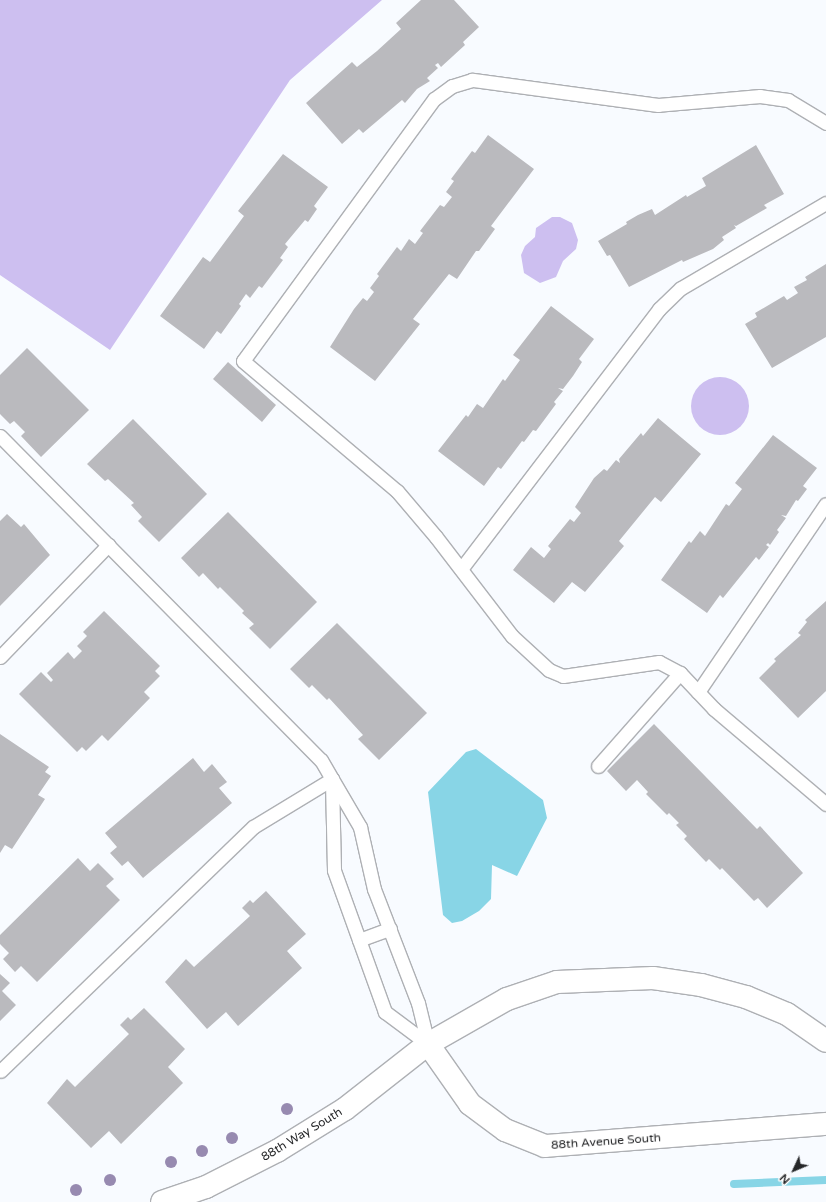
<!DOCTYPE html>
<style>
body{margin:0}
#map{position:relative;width:826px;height:1202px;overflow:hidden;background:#f8fbff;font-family:"Varela Round",sans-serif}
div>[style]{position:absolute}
.green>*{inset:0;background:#cdbff0}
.round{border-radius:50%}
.water>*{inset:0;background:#88d5e6}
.stream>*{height:8px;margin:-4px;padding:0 4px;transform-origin:4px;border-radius:4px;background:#88d5e6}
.building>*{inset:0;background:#bababe}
.roads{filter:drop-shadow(1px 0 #aeb0b4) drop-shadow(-1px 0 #aeb0b4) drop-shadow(0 1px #aeb0b4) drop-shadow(0 -1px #aeb0b4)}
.service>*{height:13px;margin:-6.5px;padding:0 6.5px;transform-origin:6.5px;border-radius:6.5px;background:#fff}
.tertiary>*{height:22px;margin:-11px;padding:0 11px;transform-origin:11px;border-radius:11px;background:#fff}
.trees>*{width:12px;height:12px;margin:-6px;border-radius:50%;background:#978ab0}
span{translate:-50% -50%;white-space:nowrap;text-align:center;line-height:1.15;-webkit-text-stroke:4px #fff;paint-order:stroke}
.street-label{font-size:12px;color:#262729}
.north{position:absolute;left:774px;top:1150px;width:40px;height:40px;-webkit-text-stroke:3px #fff;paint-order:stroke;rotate:226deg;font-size:11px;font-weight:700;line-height:16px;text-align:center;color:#262729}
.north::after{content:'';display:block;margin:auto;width:14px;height:18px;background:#262729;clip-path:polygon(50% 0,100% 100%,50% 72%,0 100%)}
</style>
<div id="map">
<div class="green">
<div style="clip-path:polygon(0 0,382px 0,290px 80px,110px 350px,0 275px)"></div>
<div style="clip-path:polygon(552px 217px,560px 217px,572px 223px,578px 240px,576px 249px,563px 261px,556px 277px,540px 283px,524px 273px,521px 255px,525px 246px,535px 237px,536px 228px)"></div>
<div class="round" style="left:691px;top:377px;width:58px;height:58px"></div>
</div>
<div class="water">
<div style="clip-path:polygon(476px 749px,543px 800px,547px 818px,517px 876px,492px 865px,491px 899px,479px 911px,462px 921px,452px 923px,443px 915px,428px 792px,466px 752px)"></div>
</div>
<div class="stream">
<div style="left:734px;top:1184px;width:92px;rotate:-2.5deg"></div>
</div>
<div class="building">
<div style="clip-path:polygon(421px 0,454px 0,479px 27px,463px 42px,465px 45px,441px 67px,438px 63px,435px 65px,438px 68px,427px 78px,430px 81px,417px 89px,405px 103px,402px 100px,363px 133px,359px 129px,342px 144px,306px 103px,352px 62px,357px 67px,377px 51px,401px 29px,396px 23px)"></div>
<div style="clip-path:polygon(488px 135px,534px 169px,491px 226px,495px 229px,479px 251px,476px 251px,457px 279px,449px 274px,413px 319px,420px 324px,375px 381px,330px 347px,354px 309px,363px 298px,367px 301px,374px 292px,370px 288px,379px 276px,377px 274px,397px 247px,401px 251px,409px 239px,415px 244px,423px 233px,420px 231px,440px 205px,444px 207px,452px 197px,446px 192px,454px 181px,451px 179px,472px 151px,475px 153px)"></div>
<div style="clip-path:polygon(756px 145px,784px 194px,764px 205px,767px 208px,736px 226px,734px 225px,736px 228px,722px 237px,724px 240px,713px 249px,683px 262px,682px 260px,629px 287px,610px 255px,607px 256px,598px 241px,627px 224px,626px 222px,638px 215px,652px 209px,655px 215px,686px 195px,687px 197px,706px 186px,702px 178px)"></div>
<div style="clip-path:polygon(283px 154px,328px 187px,314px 206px,317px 209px,308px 222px,305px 220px,285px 244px,288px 247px,280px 258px,283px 260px,262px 288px,259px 286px,250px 298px,246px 294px,239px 304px,241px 306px,221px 334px,217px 331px,204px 349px,160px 316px,203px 257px,210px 262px,244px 216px,238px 211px)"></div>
<div style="clip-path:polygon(826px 264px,826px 337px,772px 368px,745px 324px,757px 317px,755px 313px,784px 296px,787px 300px,798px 293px,794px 287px,807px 280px,805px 277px)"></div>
<div style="clip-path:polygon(551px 306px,594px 339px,579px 359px,582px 362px,573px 376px,563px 389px,558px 388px,563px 391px,554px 402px,556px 404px,536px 431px,533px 430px,524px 442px,522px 441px,501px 469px,498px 467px,484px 486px,438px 451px,466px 415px,468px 417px,477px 404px,483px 408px,503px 379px,505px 381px,520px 360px,513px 355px)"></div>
<div style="clip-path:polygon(27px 348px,89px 410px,41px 457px,21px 436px,25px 432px,14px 421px,10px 424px,0 414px,0 375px)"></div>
<div style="clip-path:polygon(228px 362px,276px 405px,262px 422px,213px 379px)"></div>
<div style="clip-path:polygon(658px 418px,701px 454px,661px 502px,655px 497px,619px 541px,624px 546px,585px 592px,572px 582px,554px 603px,513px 570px,531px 547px,544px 558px,551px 549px,548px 546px,570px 519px,574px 522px,581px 513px,575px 507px,594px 478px,604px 469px,607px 471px,616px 460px,620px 463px,619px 459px,641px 433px,643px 436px)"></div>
<div style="clip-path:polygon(133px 419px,207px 494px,159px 542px,138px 521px,142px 517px,131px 505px,134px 503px,108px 479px,105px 481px,87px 464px)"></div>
<div style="clip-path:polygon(773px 435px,817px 468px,803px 486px,807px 489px,798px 501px,796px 500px,786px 516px,781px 515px,786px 518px,777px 530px,779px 532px,770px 545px,768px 543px,766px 545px,769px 547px,759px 560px,756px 557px,723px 598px,720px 595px,707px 613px,661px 580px,689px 541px,691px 543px,700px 531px,705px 536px,726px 504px,729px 506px,742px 489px,735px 483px)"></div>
<div style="clip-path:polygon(228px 512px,317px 602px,270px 649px,249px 628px,254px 624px,242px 613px,244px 611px,220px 587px,218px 589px,203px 573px,199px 577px,181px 558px)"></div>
<div style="clip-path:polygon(7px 514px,21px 527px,24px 524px,50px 555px,0 606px,0 521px)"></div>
<div style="clip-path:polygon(826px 601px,826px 691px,798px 718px,759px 678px,776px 661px,774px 659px,801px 635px,798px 633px,807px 622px,805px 620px)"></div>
<div style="clip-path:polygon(104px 611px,160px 666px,155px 671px,160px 676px,144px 692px,150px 698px,108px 741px,102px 735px,86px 751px,82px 747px,77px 752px,19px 694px,41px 672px,51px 682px,53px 680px,47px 673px,68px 652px,74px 659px,82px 651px,77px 646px,87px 636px,83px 632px)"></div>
<div style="clip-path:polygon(337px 623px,427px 713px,379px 760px,358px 739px,363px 735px,329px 698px,327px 700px,312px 685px,309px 688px,290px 669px)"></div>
<div style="clip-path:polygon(654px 724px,757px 829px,760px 826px,803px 873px,767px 908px,758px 898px,754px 901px,722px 868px,720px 870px,709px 859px,706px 862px,684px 839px,687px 836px,676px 825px,679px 823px,669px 813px,667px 815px,646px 794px,648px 792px,637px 780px,626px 791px,607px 771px)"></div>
<div style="clip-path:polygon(0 734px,49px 767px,45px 772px,51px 776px,38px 795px,45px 799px,12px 849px,5px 845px,0 853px)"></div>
<div style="clip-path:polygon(193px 758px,204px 772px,212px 764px,227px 782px,219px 788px,232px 803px,143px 878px,128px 861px,122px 866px,110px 853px,117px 847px,105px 833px)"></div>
<div style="clip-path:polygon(78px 858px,90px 871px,98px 863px,114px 879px,106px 886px,120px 900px,37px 982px,21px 966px,15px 972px,3px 959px,9px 953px,0 944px,0 935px)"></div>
<div style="clip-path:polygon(266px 891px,306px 934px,287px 951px,302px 968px,238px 1026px,226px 1012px,207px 1029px,165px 982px,186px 959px,194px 967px,250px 916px,242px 908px,250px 900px,253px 903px)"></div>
<div style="clip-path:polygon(0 974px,10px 983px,2px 991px,16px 1005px,0 1021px)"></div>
<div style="clip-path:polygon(144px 1008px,185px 1049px,168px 1067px,183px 1083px,121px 1144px,109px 1131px,91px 1148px,47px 1103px,67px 1079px,75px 1087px,129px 1034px,120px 1025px,128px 1017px,131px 1020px)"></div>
</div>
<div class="roads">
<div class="service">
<div style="left:826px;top:123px;width:44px;rotate:-148.8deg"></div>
<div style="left:788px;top:100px;width:28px;rotate:-172deg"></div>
<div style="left:760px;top:96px;width:102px;rotate:175deg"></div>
<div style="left:658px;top:105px;width:188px;rotate:-172.3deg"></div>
<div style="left:472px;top:80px;width:21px;rotate:163deg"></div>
<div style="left:452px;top:86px;width:22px;rotate:144deg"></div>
<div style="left:434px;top:99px;width:324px;rotate:126.1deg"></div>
<div style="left:243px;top:361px;width:202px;rotate:40.2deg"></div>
<div style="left:397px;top:491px;width:60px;rotate:49.7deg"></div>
<div style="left:436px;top:537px;width:125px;rotate:52.5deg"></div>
<div style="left:512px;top:636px;width:50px;rotate:42.6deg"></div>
<div style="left:549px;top:670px;width:15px;rotate:23deg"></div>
<div style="left:563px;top:676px;width:97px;rotate:-8.3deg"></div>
<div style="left:659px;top:662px;width:24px;rotate:28deg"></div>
<div style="left:680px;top:673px;width:50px;rotate:46.6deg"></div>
<div style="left:714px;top:709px;width:147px;rotate:40.3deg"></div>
<div style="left:0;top:436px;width:456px;rotate:45.3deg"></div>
<div style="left:321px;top:760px;width:22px;rotate:60deg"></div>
<div style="left:332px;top:779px;width:92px;rotate:148.7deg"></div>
<div style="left:253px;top:827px;width:351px;rotate:136deg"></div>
<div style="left:461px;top:569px;width:327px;rotate:-52.7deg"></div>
<div style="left:659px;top:309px;width:30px;rotate:-44deg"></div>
<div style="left:681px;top:288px;width:168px;rotate:-30.4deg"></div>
<div style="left:0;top:657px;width:156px;rotate:-46deg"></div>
<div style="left:698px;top:692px;width:227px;rotate:-55.8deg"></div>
<div style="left:598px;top:766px;width:124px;rotate:-48.6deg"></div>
<div style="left:332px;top:779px;width:56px;rotate:59.7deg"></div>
<div style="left:360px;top:827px;width:64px;rotate:77.3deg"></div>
<div style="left:374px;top:889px;width:122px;rotate:68.9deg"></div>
<div style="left:418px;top:1003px;width:42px;rotate:76.3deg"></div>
<div style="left:428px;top:1044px;width:54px;rotate:-143.3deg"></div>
<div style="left:385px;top:1012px;width:151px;rotate:-109.8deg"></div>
<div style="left:334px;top:870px;width:91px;rotate:-91.3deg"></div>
<div style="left:359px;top:940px;width:33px;rotate:-20deg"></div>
</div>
<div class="tertiary">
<div style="left:428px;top:1044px;width:73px;rotate:55deg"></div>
<div style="left:470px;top:1104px;width:44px;rotate:36.6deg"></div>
<div style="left:505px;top:1130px;width:43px;rotate:21.8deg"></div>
<div style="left:545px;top:1146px;width:282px;rotate:-4.5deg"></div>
<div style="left:162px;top:1202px;width:46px;rotate:-18.8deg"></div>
<div style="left:206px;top:1187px;width:80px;rotate:-26.9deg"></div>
<div style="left:277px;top:1151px;width:80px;rotate:-31.7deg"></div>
<div style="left:345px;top:1109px;width:105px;rotate:-38.1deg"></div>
<div style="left:428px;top:1044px;width:91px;rotate:-29.7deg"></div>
<div style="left:507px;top:999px;width:53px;rotate:-18.8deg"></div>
<div style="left:557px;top:982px;width:96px;rotate:-2.4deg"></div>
<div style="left:653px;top:978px;width:49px;rotate:8.3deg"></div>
<div style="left:701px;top:985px;width:47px;rotate:14.9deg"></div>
<div style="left:746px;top:997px;width:44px;rotate:22.5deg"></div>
<div style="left:787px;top:1014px;width:47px;rotate:34.7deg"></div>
</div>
</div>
<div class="trees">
<div style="left:287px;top:1109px"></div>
<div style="left:232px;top:1138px"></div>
<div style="left:202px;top:1151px"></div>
<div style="left:171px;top:1162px"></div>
<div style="left:110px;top:1180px"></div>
<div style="left:76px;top:1190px"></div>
</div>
<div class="street-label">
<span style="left:302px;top:1135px;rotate:-31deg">88th Way South</span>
<span style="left:606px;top:1142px;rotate:-4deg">88th Avenue South</span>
</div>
<div class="north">N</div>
</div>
